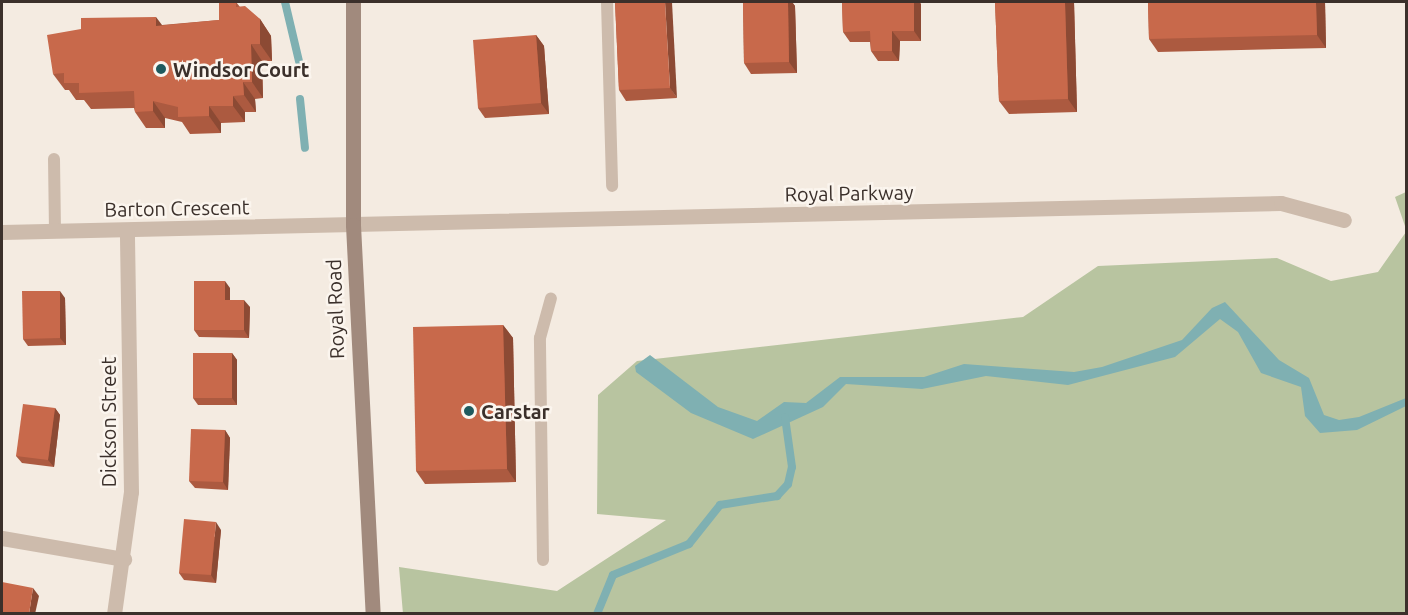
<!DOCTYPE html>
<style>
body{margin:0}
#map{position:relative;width:1408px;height:615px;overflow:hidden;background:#f4ebe1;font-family:Ubuntu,sans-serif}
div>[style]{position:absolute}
.green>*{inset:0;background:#b8c4a0}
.water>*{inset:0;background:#7fb0b2}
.stream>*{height:8px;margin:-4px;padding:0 4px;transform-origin:4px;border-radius:4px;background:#7fb0b2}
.service>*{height:12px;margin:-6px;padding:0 6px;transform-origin:6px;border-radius:6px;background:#cdbbac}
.minor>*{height:15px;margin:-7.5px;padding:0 7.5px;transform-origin:7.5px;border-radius:7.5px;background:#cdbbac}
.secondary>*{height:15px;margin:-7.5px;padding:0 7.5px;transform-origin:7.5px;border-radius:7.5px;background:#a18a7d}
.wall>*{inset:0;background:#ac5a40}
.shaded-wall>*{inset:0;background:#8c4a34}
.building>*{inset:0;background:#c8694b}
.dots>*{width:16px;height:16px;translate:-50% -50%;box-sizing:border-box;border:3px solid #fbf5ee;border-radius:50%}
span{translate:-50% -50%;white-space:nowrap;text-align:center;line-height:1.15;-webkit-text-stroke:5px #fbf5ee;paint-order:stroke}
.poi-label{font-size:20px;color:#3b302b;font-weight:700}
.left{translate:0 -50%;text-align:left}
.street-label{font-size:20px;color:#3b302b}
.frame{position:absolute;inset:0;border:3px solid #3b302b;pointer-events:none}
</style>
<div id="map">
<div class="green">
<div style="clip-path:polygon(1406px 192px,1406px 229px,1395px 197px)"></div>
<div style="clip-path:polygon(1406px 232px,1406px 613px,403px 614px,399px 567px,557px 591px,666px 520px,597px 514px,598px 395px,637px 361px,1023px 317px,1098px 266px,1277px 258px,1331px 281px,1378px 272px)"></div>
</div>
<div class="water">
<div style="clip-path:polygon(1225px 302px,1279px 360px,1309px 378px,1324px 415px,1339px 420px,1359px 417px,1406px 398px,1406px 406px,1357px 430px,1320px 433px,1305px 416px,1301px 387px,1261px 373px,1238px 332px,1220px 319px,1175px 357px,1068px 385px,986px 376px,922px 389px,846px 384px,823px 407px,753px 439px,691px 413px,636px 372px,635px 366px,650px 355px,718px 407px,757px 421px,784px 402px,806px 403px,840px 377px,924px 377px,964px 364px,1074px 372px,1102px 367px,1182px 340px,1212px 308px)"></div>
</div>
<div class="stream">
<div style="left:285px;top:2px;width:61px;rotate:76.7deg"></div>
<div style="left:300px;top:99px;width:49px;rotate:84.2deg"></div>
<div style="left:597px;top:614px;width:42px;rotate:-67.7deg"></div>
<div style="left:613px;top:575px;width:82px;rotate:-22.2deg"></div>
<div style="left:689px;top:544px;width:50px;rotate:-51.5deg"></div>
<div style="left:720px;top:505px;width:58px;rotate:-9deg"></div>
<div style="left:777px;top:496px;width:16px;rotate:-47deg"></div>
<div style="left:788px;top:484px;width:17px;rotate:-77deg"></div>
<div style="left:792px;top:467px;width:50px;rotate:-98deg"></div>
</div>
<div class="service">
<div style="left:607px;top:2px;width:184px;rotate:88.4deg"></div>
<div style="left:54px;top:159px;width:72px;rotate:89.2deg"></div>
<div style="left:543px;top:560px;width:222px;rotate:-90.8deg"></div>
<div style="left:540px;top:338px;width:41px;rotate:-74.6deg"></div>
</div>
<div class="minor">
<div style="left:2px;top:232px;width:1279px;rotate:-1.3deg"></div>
<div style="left:1281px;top:203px;width:65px;rotate:15.1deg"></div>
<div style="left:2px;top:538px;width:124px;rotate:9.8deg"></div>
<div style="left:114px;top:614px;width:123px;rotate:-82.1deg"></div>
<div style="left:131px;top:492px;width:262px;rotate:-90.9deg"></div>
</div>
<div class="secondary">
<div style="left:353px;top:2px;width:223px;rotate:90deg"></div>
<div style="left:353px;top:225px;width:390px;rotate:87.1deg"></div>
</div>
<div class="wall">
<div style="clip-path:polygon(219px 2px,236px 2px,240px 7px,260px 19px,271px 36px,272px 61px,262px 61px,263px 98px,255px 99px,256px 112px,245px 112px,245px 122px,221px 123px,221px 133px,190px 134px,182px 122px,165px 118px,165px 128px,146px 128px,135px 112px,134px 108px,91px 109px,84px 100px,76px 100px,69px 90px,65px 90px,53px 74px,162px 25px,219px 20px)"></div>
<div style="clip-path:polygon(615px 2px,677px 98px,626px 101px,619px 90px)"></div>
<div style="clip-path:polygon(743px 2px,792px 2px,795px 6px,797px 73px,751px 74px,744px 63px)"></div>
<div style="clip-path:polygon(842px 2px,919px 2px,921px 4px,921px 41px,900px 41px,899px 61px,878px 61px,871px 51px,870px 42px,850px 42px,843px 32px)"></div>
<div style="clip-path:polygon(995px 2px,1074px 2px,1077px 112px,1009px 114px,999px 101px)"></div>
<div style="clip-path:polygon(1148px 2px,1325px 2px,1326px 48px,1158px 52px,1149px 39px)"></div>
<div style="clip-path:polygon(536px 35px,544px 46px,549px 114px,485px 118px,478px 108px)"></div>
<div style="clip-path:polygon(230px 288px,230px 300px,250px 307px,249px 338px,199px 337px,194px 330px)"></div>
<div style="clip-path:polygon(65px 298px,66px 345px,28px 346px,23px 339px)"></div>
<div style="clip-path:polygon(503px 325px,513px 338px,516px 482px,425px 484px,416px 471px)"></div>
<div style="clip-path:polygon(232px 353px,237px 360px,237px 405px,198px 405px,193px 398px)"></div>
<div style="clip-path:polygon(55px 408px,60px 415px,54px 467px,22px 463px,16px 456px)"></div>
<div style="clip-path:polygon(225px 430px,230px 438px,228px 490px,195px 488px,189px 481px)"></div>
<div style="clip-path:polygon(221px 530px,216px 583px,184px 580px,179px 573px)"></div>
</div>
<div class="shaded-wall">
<div style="clip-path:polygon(665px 2px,672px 2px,677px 98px,670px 88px)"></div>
<div style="clip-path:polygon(788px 2px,792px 2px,795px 6px,797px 73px,789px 62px)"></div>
<div style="clip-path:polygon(914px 2px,919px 2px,921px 4px,921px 41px,914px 31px)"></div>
<div style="clip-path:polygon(1065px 2px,1074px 2px,1077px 112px,1068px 99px)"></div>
<div style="clip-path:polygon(1316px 2px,1325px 2px,1326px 48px,1317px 35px)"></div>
<div style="clip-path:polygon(156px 17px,168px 33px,156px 26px)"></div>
<div style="clip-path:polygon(260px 19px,271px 36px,272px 61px,260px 44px)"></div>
<div style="clip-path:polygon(892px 31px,900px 41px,899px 61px,892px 51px)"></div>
<div style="clip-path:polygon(536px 35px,544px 46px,549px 114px,541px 103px)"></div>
<div style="clip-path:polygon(251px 44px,262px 61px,263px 98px,252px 82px)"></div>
<div style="clip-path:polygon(243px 82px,255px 99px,256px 112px,244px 95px)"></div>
<div style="clip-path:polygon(233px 96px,245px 112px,245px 122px,233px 106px)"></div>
<div style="clip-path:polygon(153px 101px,165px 118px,165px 128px,153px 111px)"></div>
<div style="clip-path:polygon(209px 106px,221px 123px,221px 133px,209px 116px)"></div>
<div style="clip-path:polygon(225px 281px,230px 288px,230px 307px,225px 300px)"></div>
<div style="clip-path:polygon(60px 291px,65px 298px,66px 345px,60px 338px)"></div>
<div style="clip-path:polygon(244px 300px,250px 307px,249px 338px,244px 330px)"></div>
<div style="clip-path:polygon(503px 325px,513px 338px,516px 482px,507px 469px)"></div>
<div style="clip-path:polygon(232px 353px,237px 360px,237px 405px,232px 398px)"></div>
<div style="clip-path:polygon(55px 408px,60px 415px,54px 467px,48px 460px)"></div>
<div style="clip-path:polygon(225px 430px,230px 438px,228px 490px,223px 482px)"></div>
<div style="clip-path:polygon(216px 522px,221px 530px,216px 583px,211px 575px)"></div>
<div style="clip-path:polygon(33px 588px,39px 596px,35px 614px,29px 614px)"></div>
</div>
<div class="building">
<div style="clip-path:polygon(219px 2px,236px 2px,236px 7px,245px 6px,260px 19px,260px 44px,251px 44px,252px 82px,243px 82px,244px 95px,233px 96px,233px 106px,209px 106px,209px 116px,178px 117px,178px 107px,153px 101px,153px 111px,135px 112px,134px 91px,79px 93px,79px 83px,64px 83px,64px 73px,53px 74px,47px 35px,81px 29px,81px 18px,156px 17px,156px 26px,219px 20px)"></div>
<div style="clip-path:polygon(615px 2px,665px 2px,670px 88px,619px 90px)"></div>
<div style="clip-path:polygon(743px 2px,788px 2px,789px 62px,744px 63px)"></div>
<div style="clip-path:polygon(842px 2px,914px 2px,914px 31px,892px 31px,892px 51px,871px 51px,870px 31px,843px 32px)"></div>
<div style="clip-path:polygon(995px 2px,1065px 2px,1068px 99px,999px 101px)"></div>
<div style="clip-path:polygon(1148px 2px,1316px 2px,1317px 35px,1149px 39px)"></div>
<div style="clip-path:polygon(536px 35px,541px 103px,478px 108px,473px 40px)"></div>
<div style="clip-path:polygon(194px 281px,225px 281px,225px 300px,244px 300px,244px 330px,194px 330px)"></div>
<div style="clip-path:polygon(22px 291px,60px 291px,60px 338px,23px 339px)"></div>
<div style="clip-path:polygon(503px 325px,507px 469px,416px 471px,413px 327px)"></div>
<div style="clip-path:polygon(193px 353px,232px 353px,232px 398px,193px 398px)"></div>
<div style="clip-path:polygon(23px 404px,55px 408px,48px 460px,16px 456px)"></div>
<div style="clip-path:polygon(191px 429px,225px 430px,223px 482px,189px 481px)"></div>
<div style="clip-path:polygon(184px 519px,216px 522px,211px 575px,179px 573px)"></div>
<div style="clip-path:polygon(2px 582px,33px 588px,29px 614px,19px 614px,11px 612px,11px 614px,2px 614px)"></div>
</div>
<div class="dots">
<div style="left:161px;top:69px;background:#1f5a5e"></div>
<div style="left:469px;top:411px;background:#1f5a5e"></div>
</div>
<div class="poi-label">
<span class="left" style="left:173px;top:69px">Windsor Court</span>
<span class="left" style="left:481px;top:411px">Carstar</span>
</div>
<div class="street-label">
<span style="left:849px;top:193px;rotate:-1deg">Royal Parkway</span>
<span style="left:177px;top:208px;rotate:-1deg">Barton Crescent</span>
<span style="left:335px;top:309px;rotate:-92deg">Royal Road</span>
<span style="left:108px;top:422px;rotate:-90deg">Dickson Street</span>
</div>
<div class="frame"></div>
</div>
